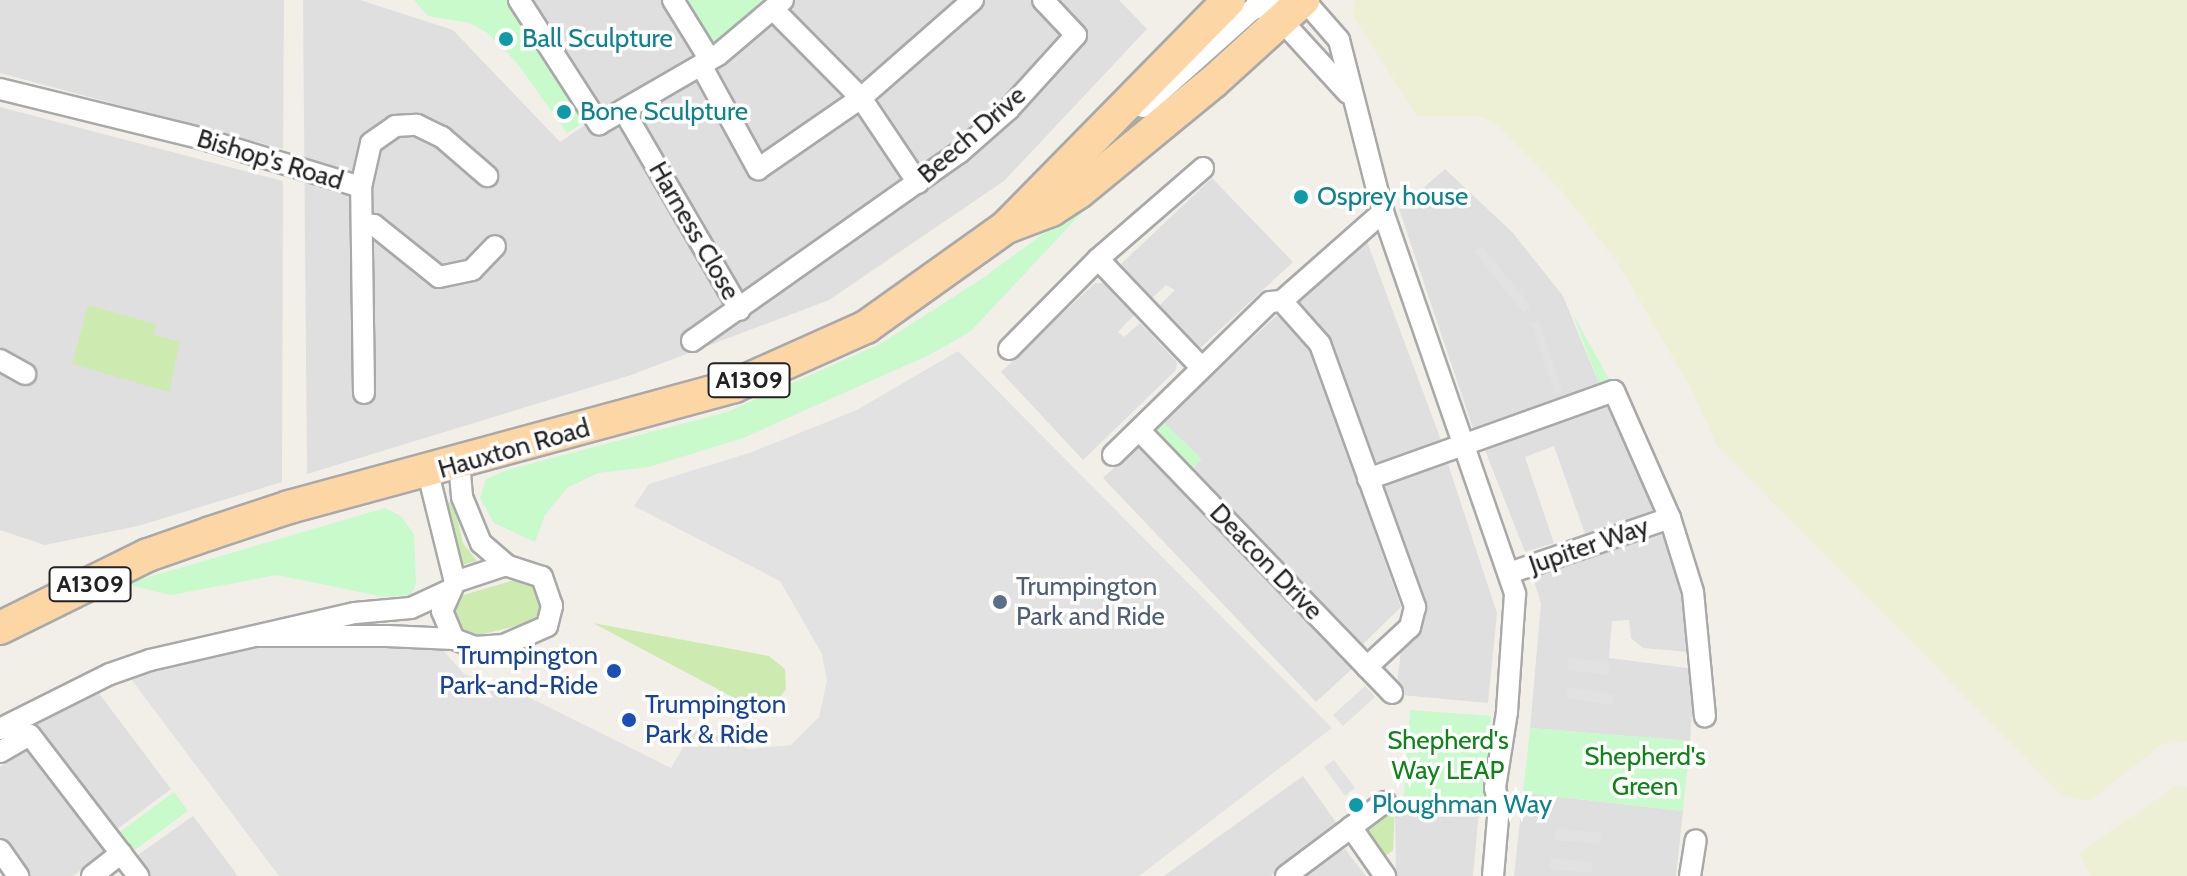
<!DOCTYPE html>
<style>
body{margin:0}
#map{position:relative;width:2187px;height:876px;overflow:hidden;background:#f2efe9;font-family:Cabin,sans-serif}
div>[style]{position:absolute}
.residential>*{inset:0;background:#e0dfdf}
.farmland>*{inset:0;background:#eef0d5}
.grass>*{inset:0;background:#cdebb0}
.park>*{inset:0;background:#c8facc}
.parking>*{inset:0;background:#e2e2e2}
.roads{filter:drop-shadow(2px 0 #a9a9a9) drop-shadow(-2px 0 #a9a9a9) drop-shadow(0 2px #a9a9a9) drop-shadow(0 -2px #a9a9a9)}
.minor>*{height:20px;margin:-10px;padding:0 10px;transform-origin:10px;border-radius:10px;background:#fff}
.tertiary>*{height:26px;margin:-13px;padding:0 13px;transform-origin:13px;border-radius:13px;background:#fff}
.primary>*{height:32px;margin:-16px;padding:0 16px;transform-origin:16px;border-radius:16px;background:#fcd6a4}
.dots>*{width:22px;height:22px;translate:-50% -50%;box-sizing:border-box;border:4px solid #fff;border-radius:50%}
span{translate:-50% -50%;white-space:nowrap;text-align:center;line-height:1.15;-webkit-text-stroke:7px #fff;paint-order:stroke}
.shield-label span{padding:2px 6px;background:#fff;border:2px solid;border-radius:6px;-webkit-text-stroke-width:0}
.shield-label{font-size:24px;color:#222;font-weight:700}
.culture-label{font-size:26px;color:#0d838f}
.left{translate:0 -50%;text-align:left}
.street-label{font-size:26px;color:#222}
.service-label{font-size:26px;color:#4e5e75}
.transit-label{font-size:26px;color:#164399}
.right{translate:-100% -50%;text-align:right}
.park-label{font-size:26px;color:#0c8416}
</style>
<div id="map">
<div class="residential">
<div style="clip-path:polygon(0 0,284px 0,283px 149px,0 73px)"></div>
<div style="clip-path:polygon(303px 0,360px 0,453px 30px,560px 142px,585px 125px,498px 0,1119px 0,1147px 29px,1004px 181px,829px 300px,631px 375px,307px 474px)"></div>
<div style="clip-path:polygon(0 107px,283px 181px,282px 482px,138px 526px,45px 545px,0 530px)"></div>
<div style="clip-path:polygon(1445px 169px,1513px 233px,1563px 296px,1600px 386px,1475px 434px,1399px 209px)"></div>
<div style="clip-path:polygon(1212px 178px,1293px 262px,1198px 350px,1159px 306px,1175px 290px,1166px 285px,1152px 298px,1121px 264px)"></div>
<div style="clip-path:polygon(1366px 239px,1441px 440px,1373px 464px,1324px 330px,1298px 301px)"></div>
<div style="clip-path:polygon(1095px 283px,1104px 283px,1134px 315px,1118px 332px,1124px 337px,1140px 323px,1177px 362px,1176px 370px,1083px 460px,1001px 372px)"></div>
<div style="clip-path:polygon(1277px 315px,1310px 349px,1401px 607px,1363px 644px,1193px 468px,1201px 459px,1163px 422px)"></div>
<div style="clip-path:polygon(1611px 403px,1655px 510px,1585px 534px,1554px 446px,1525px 457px,1554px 543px,1525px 552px,1483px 445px)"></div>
<div style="clip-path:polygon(1140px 443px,1355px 666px,1316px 702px,1103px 478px)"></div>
<div style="clip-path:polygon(1448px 464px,1497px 613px,1488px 703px,1401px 695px,1397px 682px,1402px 644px,1423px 618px,1378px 486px)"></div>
<div style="clip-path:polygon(1661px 535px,1667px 538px,1693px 646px,1688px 652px,1643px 648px,1631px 638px,1629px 620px,1612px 621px,1609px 658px,1695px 669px,1690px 741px,1530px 728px,1541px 604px,1532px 574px)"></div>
<div style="clip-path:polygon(98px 692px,171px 789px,116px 830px,34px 724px)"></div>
<div style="clip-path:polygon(29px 748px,109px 848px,73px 876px,25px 876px,0 841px,0 767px)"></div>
<div style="clip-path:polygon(1303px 776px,1338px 825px,1271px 876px,1164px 876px)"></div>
<div style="clip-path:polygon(1523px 793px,1683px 811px,1676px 876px,1514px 876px)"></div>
<div style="clip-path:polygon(1402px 804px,1479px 811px,1473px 876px,1396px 876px,1395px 808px)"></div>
<div style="clip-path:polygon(193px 816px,238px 876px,149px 876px,135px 857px)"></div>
<div style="clip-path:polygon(1345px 849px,1366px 876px,1304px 876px,1327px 859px)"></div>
</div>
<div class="farmland">
<div style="clip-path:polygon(1355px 0,2187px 0,2187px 741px,2161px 745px,2089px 802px,2062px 795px,1718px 447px,1688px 383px,1617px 262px,1560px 189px,1498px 126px,1481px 116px,1417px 116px,1352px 15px)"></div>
<div style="clip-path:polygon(2176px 786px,2187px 787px,2187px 876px,2091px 876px,2079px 853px)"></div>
</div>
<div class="grass">
<div style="clip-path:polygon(88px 305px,156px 324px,154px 335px,180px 342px,169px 392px,72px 364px)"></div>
<div style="clip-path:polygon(447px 502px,453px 502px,463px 543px,477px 561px,458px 566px)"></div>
<div style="clip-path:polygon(514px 580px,539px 589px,543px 606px,533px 622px,479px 635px,462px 629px,454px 613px,460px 596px)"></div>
<div style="clip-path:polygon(593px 623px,769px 656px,785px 669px,786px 689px,775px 704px,757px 710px)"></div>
<div style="clip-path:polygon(1395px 808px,1393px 851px,1381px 858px,1367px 838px,1369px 829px)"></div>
</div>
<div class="park">
<div style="clip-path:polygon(414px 0,508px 0,583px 123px,567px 133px,517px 63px,486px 32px,470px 23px,428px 16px)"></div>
<div style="clip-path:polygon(683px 0,771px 0,720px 46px,708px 40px)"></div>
<div style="clip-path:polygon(1105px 188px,970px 332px,929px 355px,743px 438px,649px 467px,598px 473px,567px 488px,545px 515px,535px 542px,494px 523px,480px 498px,486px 479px,507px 470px,727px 412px,880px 344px,983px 278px)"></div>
<div style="clip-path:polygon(1572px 312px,1611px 383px,1600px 386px)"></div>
<div style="clip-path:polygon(1163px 422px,1202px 459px,1193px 468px,1156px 432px)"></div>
<div style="clip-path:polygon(385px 508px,401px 516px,414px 534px,416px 584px,411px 595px,384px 597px,277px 575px,171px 595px,125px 584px)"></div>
<div style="clip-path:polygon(1410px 710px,1491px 716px,1485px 802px,1404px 796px)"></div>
<div style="clip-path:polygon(1530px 728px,1690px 741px,1683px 811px,1523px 793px)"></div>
<div style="clip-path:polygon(174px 792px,188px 811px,132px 852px,117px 834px)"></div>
</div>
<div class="parking">
<div style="clip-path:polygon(1482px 246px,1531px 307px,1523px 313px,1475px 252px)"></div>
<div style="clip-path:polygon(1539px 321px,1563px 392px,1555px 394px,1531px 323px)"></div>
<div style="clip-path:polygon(958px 351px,1332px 728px,1139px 876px,279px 876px,131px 679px,207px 650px,310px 641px,441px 648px,464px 674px,520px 693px,671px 768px,696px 726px,748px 749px,791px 745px,819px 717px,827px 681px,822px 654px,780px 581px,634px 506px,649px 484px,752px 452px,857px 410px)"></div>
<div style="clip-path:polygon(1569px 658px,1609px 662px,1608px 675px,1568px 670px)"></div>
<div style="clip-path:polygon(1365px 686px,1375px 697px,1343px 726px,1333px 715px)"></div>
<div style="clip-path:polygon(1567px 687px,1615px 694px,1613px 705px,1566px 698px)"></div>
<div style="clip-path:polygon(1334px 760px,1355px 788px,1345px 796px,1324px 767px)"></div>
<div style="clip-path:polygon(1556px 828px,1602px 833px,1601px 844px,1555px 840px)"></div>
<div style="clip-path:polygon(1550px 858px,1593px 862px,1591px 873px,1549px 869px)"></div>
</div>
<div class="roads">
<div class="minor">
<div style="left:519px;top:0;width:148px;rotate:57.2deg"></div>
<div style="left:599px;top:124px;width:138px;rotate:-30.1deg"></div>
<div style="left:718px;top:55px;width:85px;rotate:-40.2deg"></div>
<div style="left:673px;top:0;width:70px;rotate:58.3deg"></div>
<div style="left:1304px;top:0;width:53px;rotate:48.8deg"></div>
<div style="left:1339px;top:40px;width:178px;rotate:75.7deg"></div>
<div style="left:1383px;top:212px;width:404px;rotate:70.9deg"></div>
<div style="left:1515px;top:594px;width:118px;rotate:93.9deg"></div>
<div style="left:1507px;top:712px;width:77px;rotate:99deg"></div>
<div style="left:1495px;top:788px;width:18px;rotate:77deg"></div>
<div style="left:1499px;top:806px;width:70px;rotate:94.9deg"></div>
<div style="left:1281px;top:20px;width:99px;rotate:47.5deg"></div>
<div style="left:701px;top:65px;width:119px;rotate:61.3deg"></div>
<div style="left:758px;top:169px;width:125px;rotate:-34.6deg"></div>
<div style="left:861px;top:98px;width:124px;rotate:-134.7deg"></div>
<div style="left:0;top:89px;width:209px;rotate:13.8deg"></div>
<div style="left:203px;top:139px;width:165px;rotate:16.9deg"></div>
<div style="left:1143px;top:107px;width:146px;rotate:-41.7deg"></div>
<div style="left:1252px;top:10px;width:22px;rotate:-27deg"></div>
<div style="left:624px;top:111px;width:230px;rotate:59.8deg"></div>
<div style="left:918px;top:183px;width:102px;rotate:-123.8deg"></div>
<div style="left:861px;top:98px;width:149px;rotate:-41.2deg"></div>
<div style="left:362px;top:224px;width:12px;rotate:5deg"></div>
<div style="left:374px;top:225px;width:83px;rotate:38.7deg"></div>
<div style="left:439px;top:277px;width:34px;rotate:-12deg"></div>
<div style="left:472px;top:270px;width:33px;rotate:-46deg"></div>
<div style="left:1098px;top:259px;width:148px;rotate:46.4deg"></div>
<div style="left:1282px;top:301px;width:57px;rotate:48.5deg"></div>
<div style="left:1320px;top:344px;width:280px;rotate:70.1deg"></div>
<div style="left:1415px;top:607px;width:21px;rotate:104deg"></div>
<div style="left:1410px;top:627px;width:59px;rotate:137.1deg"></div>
<div style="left:692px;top:341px;width:327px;rotate:-35.2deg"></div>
<div style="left:959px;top:153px;width:65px;rotate:-41.3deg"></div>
<div style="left:1008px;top:110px;width:101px;rotate:-47.8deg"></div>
<div style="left:1076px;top:35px;width:48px;rotate:-133.3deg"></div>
<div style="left:1009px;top:349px;width:127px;rotate:-45.3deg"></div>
<div style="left:1098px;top:259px;width:139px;rotate:-40.9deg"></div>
<div style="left:0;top:360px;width:29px;rotate:29deg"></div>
<div style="left:364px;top:393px;width:206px;rotate:-90.8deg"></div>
<div style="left:361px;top:187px;width:45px;rotate:-77.2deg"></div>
<div style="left:371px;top:143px;width:29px;rotate:-35deg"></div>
<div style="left:395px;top:126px;width:22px;rotate:-3deg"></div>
<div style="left:417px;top:125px;width:28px;rotate:26deg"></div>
<div style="left:442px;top:137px;width:60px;rotate:40.9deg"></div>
<div style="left:1139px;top:430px;width:365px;rotate:46.1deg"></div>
<div style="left:1113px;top:455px;width:219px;rotate:-44.3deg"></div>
<div style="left:1270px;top:302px;width:12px;rotate:-5deg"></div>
<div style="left:1282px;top:301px;width:135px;rotate:-41.4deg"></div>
<div style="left:459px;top:462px;width:35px;rotate:85deg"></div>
<div style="left:462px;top:497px;width:50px;rotate:67.6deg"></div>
<div style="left:481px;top:543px;width:33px;rotate:41deg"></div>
<div style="left:428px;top:473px;width:112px;rotate:76.1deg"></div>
<div style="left:1368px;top:479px;width:261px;rotate:-19.7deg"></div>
<div style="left:1614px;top:391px;width:139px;rotate:66.2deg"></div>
<div style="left:1670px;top:518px;width:170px;rotate:161.1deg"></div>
<div style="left:1670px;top:518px;width:77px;rotate:72.7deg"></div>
<div style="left:1693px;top:592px;width:125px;rotate:84.5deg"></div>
<div style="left:259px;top:636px;width:128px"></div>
<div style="left:387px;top:636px;width:67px;rotate:2.6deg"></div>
<div style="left:454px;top:639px;width:22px;rotate:21deg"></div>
<div style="left:475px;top:647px;width:29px;rotate:-4deg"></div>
<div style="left:504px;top:645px;width:47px;rotate:-23.8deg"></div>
<div style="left:547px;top:626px;width:21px;rotate:-76deg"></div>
<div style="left:552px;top:606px;width:31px;rotate:-109deg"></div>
<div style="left:542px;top:577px;width:38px;rotate:-162deg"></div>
<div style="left:506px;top:565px;width:54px;rotate:161.6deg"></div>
<div style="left:455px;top:582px;width:32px;rotate:114deg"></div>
<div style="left:442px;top:611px;width:30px;rotate:67deg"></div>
<div style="left:0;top:729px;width:123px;rotate:-26.6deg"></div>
<div style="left:110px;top:674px;width:42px;rotate:-19.3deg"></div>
<div style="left:150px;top:660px;width:210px;rotate:-12.9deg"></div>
<div style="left:355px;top:613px;width:56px;rotate:-5.1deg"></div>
<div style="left:411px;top:608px;width:41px;rotate:-24.7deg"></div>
<div style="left:0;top:752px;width:34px;rotate:-30deg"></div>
<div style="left:30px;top:735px;width:178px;rotate:52.5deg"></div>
<div style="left:1351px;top:827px;width:60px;rotate:55.2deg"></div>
<div style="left:0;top:850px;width:32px;rotate:55deg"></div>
<div style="left:92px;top:876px;width:37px;rotate:-38deg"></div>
<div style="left:1286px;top:876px;width:124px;rotate:-36.8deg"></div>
<div style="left:1690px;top:876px;width:36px;rotate:-81deg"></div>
</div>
<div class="tertiary">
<div style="left:1260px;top:0;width:29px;rotate:44deg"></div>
</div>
<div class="primary">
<div style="left:1009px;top:226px;width:45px;rotate:-20.9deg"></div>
<div style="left:1051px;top:210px;width:33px;rotate:-33deg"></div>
<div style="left:1079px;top:192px;width:173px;rotate:-39.4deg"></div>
<div style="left:1213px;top:82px;width:122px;rotate:-42.3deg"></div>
<div style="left:0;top:628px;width:165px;rotate:-26.3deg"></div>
<div style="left:148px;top:555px;width:67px;rotate:-19.2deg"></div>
<div style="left:211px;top:533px;width:82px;rotate:-18.4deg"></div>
<div style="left:289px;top:507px;width:461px;rotate:-15.2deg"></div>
<div style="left:734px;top:386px;width:145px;rotate:-24.1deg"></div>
<div style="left:866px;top:327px;width:172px;rotate:-35.5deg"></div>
<div style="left:1006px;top:227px;width:318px;rotate:-45.5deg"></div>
</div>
</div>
<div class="dots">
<div style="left:506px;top:39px;background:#0f9aa8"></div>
<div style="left:564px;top:112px;background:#0f9aa8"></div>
<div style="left:1301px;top:197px;background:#0f9aa8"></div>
<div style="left:1000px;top:602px;background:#5c6f8a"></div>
<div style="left:614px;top:671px;background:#1a4fb4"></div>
<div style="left:629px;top:720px;background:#1a4fb4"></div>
<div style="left:1356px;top:805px;background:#0f9aa8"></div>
</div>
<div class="shield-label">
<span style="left:749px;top:380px">A1309</span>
<span style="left:90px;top:584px">A1309</span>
</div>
<div class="culture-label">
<span class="left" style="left:522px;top:39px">Ball Sculpture</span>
<span class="left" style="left:580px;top:112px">Bone Sculpture</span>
<span class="left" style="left:1317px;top:197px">Osprey house</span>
<span class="left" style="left:1372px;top:805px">Ploughman Way</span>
</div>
<div class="street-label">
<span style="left:972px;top:135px;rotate:-41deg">Beech Drive</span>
<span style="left:270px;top:160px;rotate:17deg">Bishop's Road</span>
<span style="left:694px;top:231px;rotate:60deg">Harness Close</span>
<span style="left:514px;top:449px;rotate:-16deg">Hauxton Road</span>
<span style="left:1589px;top:546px;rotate:-19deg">Jupiter Way</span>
<span style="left:1266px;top:562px;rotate:46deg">Deacon Drive</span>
</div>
<div class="service-label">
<span class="left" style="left:1016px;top:602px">Trumpington<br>Park and Ride</span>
</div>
<div class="transit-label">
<span class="right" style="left:598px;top:671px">Trumpington<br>Park-and-Ride</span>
<span class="left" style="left:645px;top:720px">Trumpington<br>Park &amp; Ride</span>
</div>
<div class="park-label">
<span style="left:1448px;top:756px">Shepherd's<br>Way LEAP</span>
<span style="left:1645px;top:772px">Shepherd's<br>Green</span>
</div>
</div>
